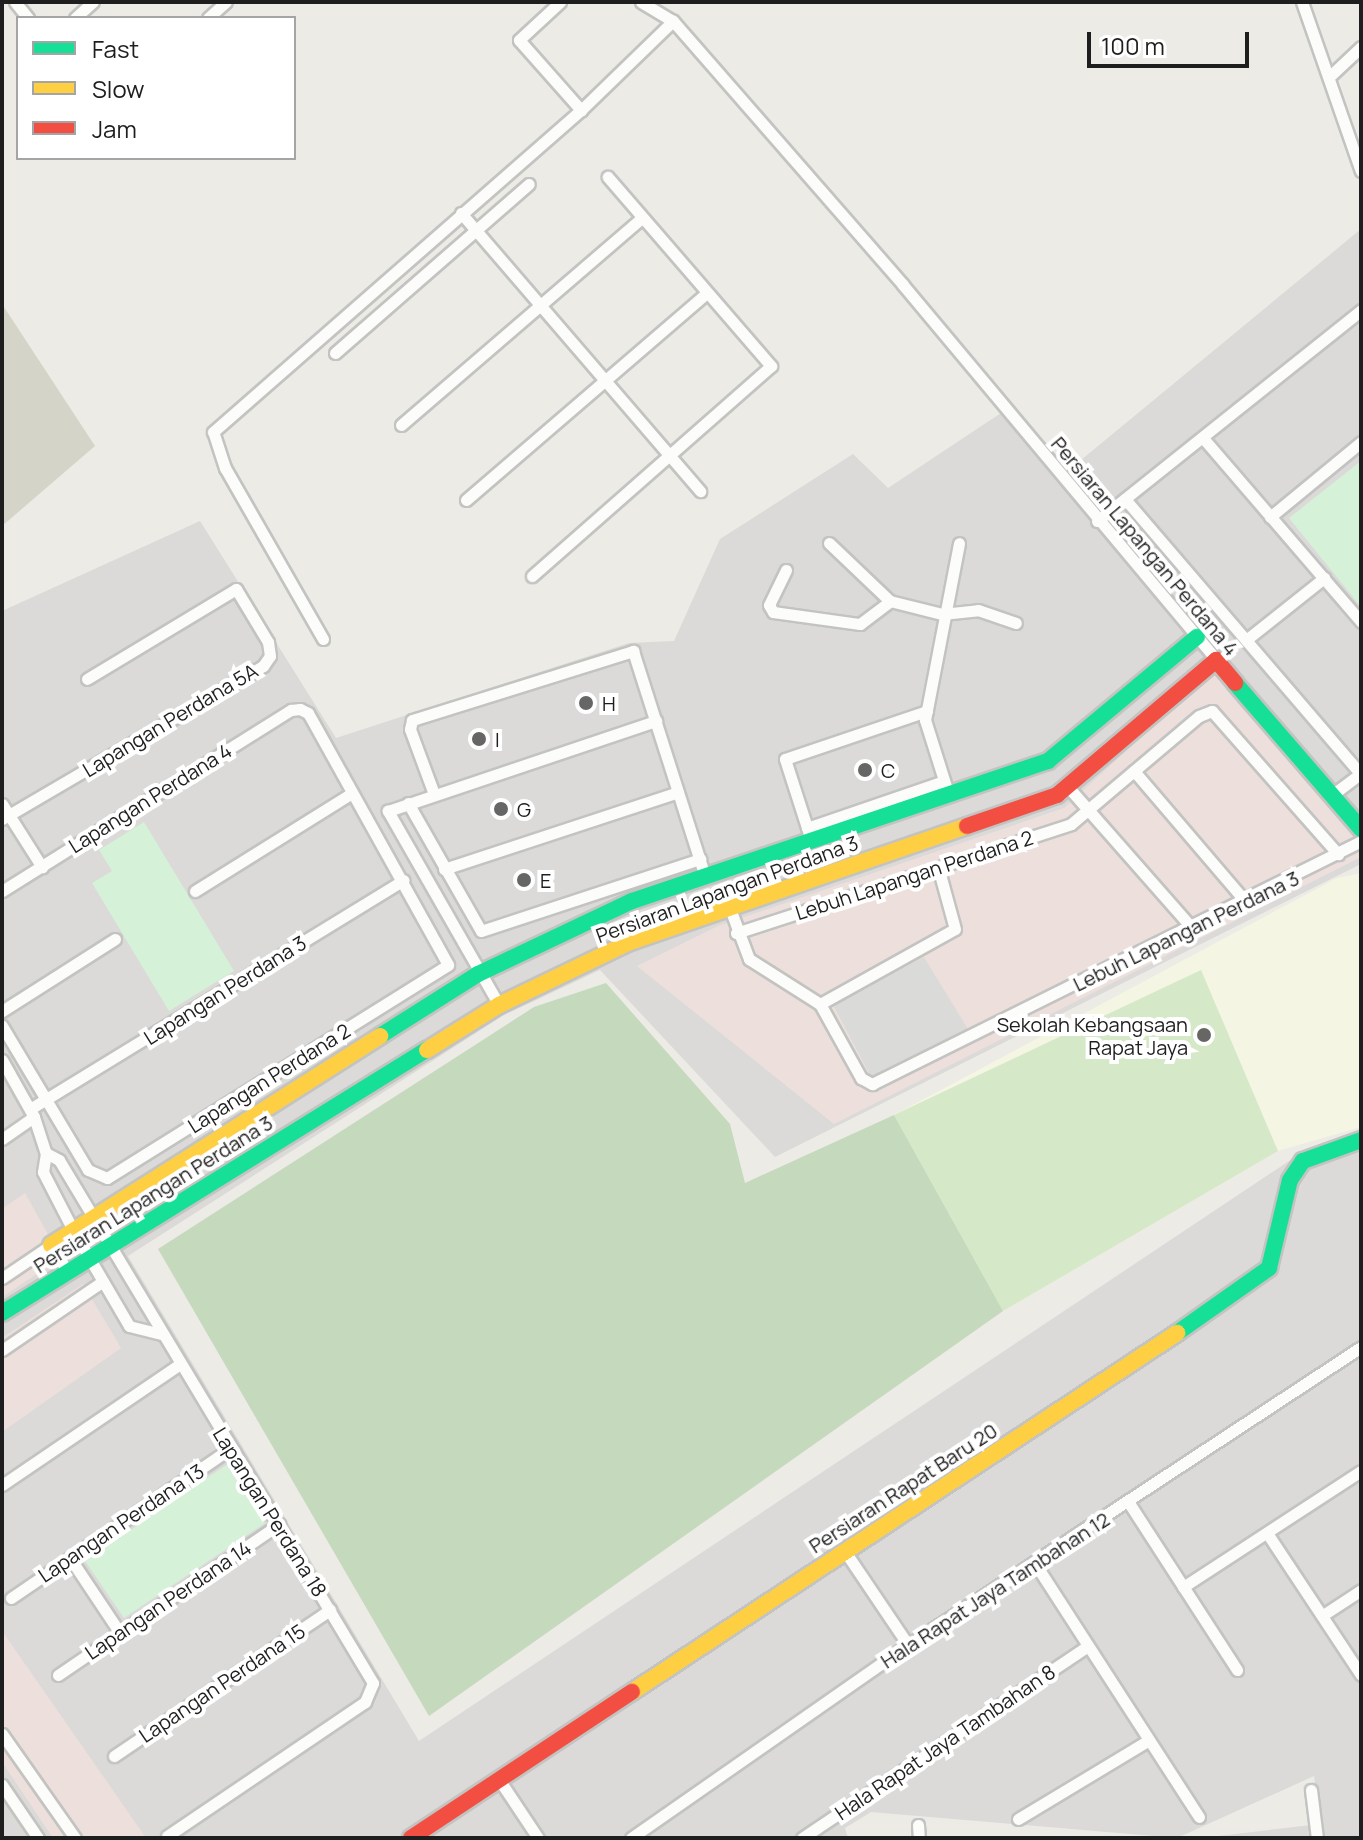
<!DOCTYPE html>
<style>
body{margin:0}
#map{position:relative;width:1363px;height:1840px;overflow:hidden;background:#ecebe6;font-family:Manrope,sans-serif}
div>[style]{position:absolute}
.residential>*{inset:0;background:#dbdad8}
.commercial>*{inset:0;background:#ede0dc}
.education>*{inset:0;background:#f4f5e2}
.religious>*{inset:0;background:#dadad8}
.construction>*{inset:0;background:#d4d4c8}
.grass>*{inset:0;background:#d5e8c7}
.forest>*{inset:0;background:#c5d9bd}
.park>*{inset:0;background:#d5f1d8}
.roads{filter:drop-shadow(2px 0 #c3c3c1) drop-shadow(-2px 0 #c3c3c1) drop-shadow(0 2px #c3c3c1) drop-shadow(0 -2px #c3c3c1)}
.street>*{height:11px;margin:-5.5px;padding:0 5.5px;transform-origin:5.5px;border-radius:5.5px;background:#fcfcfb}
.fast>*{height:16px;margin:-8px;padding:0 8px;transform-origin:8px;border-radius:8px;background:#16e098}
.slow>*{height:16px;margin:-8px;padding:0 8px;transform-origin:8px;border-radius:8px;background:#ffcf43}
.jam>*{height:16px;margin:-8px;padding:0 8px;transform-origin:8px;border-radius:8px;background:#f24e42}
.dots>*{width:22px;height:22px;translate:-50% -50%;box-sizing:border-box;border:4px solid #fff;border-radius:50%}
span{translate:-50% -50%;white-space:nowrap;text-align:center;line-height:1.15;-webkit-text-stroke:8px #fff;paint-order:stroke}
.street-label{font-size:20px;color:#1e1e1e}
.poi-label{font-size:20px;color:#1e1e1e}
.left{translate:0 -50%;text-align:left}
.right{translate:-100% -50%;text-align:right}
.frame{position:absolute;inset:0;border:4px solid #1e1e1e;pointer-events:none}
.legend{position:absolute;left:16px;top:16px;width:280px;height:144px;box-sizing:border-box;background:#fff;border:2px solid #a5a5a5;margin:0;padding:10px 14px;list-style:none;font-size:24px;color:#1e1e1e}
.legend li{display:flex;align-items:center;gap:16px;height:40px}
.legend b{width:40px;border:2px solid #a5a5a5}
.scale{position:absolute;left:1087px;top:32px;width:162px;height:36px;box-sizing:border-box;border:4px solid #1e1e1e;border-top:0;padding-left:10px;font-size:24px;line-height:28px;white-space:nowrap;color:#1e1e1e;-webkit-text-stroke:6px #fff;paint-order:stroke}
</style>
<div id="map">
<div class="residential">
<div style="clip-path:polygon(1361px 229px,1361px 864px,775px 1157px,600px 970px,504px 1015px,128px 1256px,419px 1741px,1304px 1151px,1361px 1137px,1361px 1838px,1324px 1838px,1314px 1776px,1177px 1838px,871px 1812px,845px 1828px,848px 1838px,2px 1838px,2px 611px,200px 521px,336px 738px,629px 643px,674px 641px,720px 539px,853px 454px,888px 488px,1001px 413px,1058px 479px)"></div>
<div style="clip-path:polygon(1311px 1825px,1313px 1838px,1210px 1837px)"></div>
</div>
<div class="commercial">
<div style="clip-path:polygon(1212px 672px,1361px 846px,1361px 857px,834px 1124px,637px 966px,718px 926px,1064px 808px)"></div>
<div style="clip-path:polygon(25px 1193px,61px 1258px,2px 1297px,2px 1209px)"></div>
<div style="clip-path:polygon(83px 1284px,121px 1348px,2px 1432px,2px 1338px)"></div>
<div style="clip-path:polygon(2px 1631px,146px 1838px,53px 1838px,2px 1762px)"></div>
</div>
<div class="education">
<div style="clip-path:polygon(1361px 873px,1361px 1127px,1278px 1151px,1003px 1311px,894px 1115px,1337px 878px)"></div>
</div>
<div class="religious">
<div style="clip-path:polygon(924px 957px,971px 1034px,872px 1079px,833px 1005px)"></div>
</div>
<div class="construction">
<div style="clip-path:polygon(2px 304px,95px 446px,2px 526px)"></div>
</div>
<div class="grass">
<div style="clip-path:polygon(1201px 970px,1278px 1151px,1003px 1311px,894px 1115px)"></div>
</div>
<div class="forest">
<div style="clip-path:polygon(606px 983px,730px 1124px,745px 1183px,894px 1115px,1003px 1311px,429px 1716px,158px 1249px,534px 1007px)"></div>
</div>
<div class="park">
<div style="clip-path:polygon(1361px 461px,1361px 607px,1289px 518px)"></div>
<div style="clip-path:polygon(144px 822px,234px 971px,169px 1011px,92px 883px,112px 871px,99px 850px)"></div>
<div style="clip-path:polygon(226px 1465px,265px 1523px,124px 1618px,85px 1561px)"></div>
</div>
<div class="roads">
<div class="street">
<div style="left:15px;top:2px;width:21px;rotate:51deg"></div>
<div style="left:560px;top:2px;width:56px;rotate:137.2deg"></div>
<div style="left:519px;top:40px;width:94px;rotate:48.5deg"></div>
<div style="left:641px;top:2px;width:37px;rotate:31deg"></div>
<div style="left:673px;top:21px;width:350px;rotate:48.9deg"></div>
<div style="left:903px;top:285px;width:488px;rotate:50.1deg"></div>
<div style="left:1302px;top:2px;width:179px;rotate:70.8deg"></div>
<div style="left:75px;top:18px;width:24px;rotate:-42deg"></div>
<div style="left:208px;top:18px;width:24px;rotate:-42deg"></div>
<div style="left:1329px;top:77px;width:44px;rotate:-43.2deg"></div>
<div style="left:461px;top:213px;width:367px;rotate:49.3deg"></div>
<div style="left:335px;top:353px;width:257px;rotate:-41.1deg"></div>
<div style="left:401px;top:425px;width:318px;rotate:-40.7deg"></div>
<div style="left:1203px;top:438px;width:243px;rotate:49.3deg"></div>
<div style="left:1125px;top:499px;width:362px;rotate:49.4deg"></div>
<div style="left:466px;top:500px;width:318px;rotate:-40.7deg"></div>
<div style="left:1270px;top:517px;width:118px;rotate:-39.5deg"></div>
<div style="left:1097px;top:521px;width:338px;rotate:-38.6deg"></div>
<div style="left:829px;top:543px;width:84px;rotate:43.6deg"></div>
<div style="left:890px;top:601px;width:54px;rotate:14deg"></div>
<div style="left:942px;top:614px;width:36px;rotate:-6deg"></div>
<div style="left:978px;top:610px;width:40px;rotate:18.9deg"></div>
<div style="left:786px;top:570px;width:39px;rotate:116deg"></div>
<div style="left:769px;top:605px;width:8px;rotate:60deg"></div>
<div style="left:773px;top:612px;width:88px;rotate:7.9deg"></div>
<div style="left:860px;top:624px;width:38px;rotate:-37deg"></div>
<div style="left:532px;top:576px;width:318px;rotate:-41.3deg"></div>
<div style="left:771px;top:366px;width:250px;rotate:-130.8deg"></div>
<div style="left:323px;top:639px;width:197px;rotate:-119.8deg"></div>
<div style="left:225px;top:468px;width:38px;rotate:-108deg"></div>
<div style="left:213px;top:432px;width:489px;rotate:-41.2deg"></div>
<div style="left:581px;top:110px;width:128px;rotate:-44.1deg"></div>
<div style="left:1246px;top:640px;width:100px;rotate:-38.5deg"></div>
<div style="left:1134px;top:771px;width:172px;rotate:49.5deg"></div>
<div style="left:1069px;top:788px;width:186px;rotate:48.7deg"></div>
<div style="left:434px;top:794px;width:69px;rotate:-110.3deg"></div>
<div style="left:410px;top:729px;width:9px;rotate:-77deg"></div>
<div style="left:412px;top:720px;width:232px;rotate:-17.3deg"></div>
<div style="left:633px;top:651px;width:237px;rotate:72.3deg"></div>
<div style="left:1332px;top:795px;width:36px;rotate:-37deg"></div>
<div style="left:949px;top:796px;width:80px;rotate:-107.5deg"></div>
<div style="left:925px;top:720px;width:180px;rotate:-79.1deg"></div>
<div style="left:408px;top:803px;width:147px;rotate:60.3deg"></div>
<div style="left:481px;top:931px;width:231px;rotate:-18.2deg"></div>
<div style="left:2px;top:804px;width:75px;rotate:57.6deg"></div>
<div style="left:2px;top:819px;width:303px;rotate:-30.4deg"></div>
<div style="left:263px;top:666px;width:12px;rotate:-55deg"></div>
<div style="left:270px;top:656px;width:14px;rotate:-98deg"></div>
<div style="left:268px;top:642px;width:62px;rotate:-121.1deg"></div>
<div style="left:236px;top:589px;width:174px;rotate:148.9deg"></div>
<div style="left:807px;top:828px;width:145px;rotate:-18.9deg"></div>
<div style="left:811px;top:840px;width:85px;rotate:-107.8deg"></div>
<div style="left:785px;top:759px;width:150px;rotate:-18.7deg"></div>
<div style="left:444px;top:869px;width:246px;rotate:-18.2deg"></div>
<div style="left:2px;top:891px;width:341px;rotate:-32.1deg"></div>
<div style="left:291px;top:710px;width:9px;rotate:-6deg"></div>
<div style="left:300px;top:709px;width:9px;rotate:27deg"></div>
<div style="left:308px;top:713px;width:288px;rotate:60.9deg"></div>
<div style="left:448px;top:965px;width:402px;rotate:148deg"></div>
<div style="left:107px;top:1178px;width:21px;rotate:-157deg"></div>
<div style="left:88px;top:1170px;width:168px;rotate:-120.8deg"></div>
<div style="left:195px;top:891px;width:185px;rotate:-32deg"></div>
<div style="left:729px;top:906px;width:57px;rotate:69.3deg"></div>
<div style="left:749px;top:959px;width:84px;rotate:32.4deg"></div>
<div style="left:820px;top:1004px;width:85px;rotate:61deg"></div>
<div style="left:861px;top:1078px;width:13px;rotate:29deg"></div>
<div style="left:872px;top:1084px;width:546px;rotate:-26.42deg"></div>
<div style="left:736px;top:933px;width:352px;rotate:-18deg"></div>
<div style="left:1071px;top:824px;width:167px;rotate:-40.2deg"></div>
<div style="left:1199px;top:716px;width:14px;rotate:-21deg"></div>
<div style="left:1212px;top:711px;width:191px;rotate:48.6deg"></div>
<div style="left:820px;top:1004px;width:154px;rotate:-29.1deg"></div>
<div style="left:955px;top:929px;width:64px;rotate:-105.3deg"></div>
<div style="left:499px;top:1005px;width:224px;rotate:-119.8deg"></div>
<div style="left:388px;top:811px;width:283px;rotate:-18.6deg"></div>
<div style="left:2px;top:1011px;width:134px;rotate:-32.5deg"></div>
<div style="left:2px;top:1060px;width:65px;rotate:60.7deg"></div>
<div style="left:34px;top:1117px;width:38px;rotate:72deg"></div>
<div style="left:46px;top:1153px;width:19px;rotate:99deg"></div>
<div style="left:43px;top:1172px;width:65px;rotate:62.7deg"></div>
<div style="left:73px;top:1230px;width:111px;rotate:59.7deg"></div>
<div style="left:129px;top:1326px;width:34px;rotate:14deg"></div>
<div style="left:30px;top:1109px;width:438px;rotate:-31.5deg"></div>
<div style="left:2px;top:1139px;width:39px;rotate:-35deg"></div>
<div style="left:46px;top:1153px;width:15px;rotate:28deg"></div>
<div style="left:59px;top:1160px;width:610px;rotate:59.02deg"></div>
<div style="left:373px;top:1683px;width:21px;rotate:113deg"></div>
<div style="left:365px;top:1702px;width:239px;rotate:145.9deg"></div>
<div style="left:2px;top:1278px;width:59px;rotate:-34deg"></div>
<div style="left:51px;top:1245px;width:28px;rotate:58deg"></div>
<div style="left:2px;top:1350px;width:122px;rotate:-34.3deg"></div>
<div style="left:2px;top:1485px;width:215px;rotate:-34.2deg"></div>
<div style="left:1129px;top:1503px;width:199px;rotate:57.1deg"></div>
<div style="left:1267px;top:1533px;width:170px;rotate:56.5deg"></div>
<div style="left:844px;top:1550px;width:115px;rotate:56deg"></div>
<div style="left:70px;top:1558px;width:90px;rotate:56.3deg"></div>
<div style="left:1036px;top:1565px;width:300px;rotate:57.1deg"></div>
<div style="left:1183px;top:1587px;width:212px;rotate:-33.1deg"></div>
<div style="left:11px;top:1598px;width:266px;rotate:-34.3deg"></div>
<div style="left:1323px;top:1615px;width:45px;rotate:-33.3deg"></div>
<div style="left:58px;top:1675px;width:268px;rotate:-34.3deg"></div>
<div style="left:2px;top:1734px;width:127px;rotate:54.9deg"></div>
<div style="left:114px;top:1756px;width:261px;rotate:-34.1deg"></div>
<div style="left:498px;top:1778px;width:72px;rotate:56.3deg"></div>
<div style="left:2px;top:1785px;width:64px;rotate:55.8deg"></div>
<div style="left:1311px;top:1790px;width:48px;rotate:82.9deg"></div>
<div style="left:1018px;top:1819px;width:153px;rotate:-31.1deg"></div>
<div style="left:918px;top:1825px;width:13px;rotate:86deg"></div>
<div style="left:631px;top:1838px;width:338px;rotate:-34.9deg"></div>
<div style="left:908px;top:1645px;width:542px;rotate:-33.34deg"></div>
<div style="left:802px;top:1838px;width:344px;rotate:-33.9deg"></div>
</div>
<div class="fast">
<div style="left:1235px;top:683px;width:193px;rotate:49.2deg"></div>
<div style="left:380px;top:1036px;width:116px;rotate:-32.3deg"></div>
<div style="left:478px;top:974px;width:170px;rotate:-25.4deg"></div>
<div style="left:632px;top:901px;width:439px;rotate:-18.6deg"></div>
<div style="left:1048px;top:761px;width:194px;rotate:-39.8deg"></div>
<div style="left:2px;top:1313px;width:500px;rotate:-31.8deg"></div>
<div style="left:1177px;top:1333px;width:113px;rotate:-35.2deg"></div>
<div style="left:1269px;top:1268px;width:90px;rotate:-76.6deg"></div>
<div style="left:1290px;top:1180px;width:23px;rotate:-56deg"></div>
<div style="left:1303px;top:1161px;width:62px;rotate:-19.9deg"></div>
</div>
<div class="slow">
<div style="left:427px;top:1050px;width:85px;rotate:-32deg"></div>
<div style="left:499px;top:1005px;width:145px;rotate:-25.7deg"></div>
<div style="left:630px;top:942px;width:356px;rotate:-19deg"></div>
<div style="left:51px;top:1245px;width:390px;rotate:-32.4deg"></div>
<div style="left:632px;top:1692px;width:653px;rotate:-33.37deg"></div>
</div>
<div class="jam">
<div style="left:967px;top:826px;width:95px;rotate:-19deg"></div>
<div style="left:1057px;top:795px;width:209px;rotate:-40.3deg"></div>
<div style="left:1216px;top:660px;width:30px;rotate:50deg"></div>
<div style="left:411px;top:1838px;width:265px;rotate:-33.5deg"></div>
</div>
</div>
<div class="dots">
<div style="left:586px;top:703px;background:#666664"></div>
<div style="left:479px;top:739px;background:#666664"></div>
<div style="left:865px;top:770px;background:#666664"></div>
<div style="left:501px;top:809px;background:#666664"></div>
<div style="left:524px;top:880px;background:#666664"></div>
<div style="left:1204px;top:1035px;background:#666664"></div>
</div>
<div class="street-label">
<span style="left:1145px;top:546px;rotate:50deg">Persiaran Lapangan Perdana 4</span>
<span style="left:170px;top:720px;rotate:-31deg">Lapangan Perdana 5A</span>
<span style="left:150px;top:798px;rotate:-32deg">Lapangan Perdana 4</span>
<span style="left:914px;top:875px;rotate:-18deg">Lebuh Lapangan Perdana 2</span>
<span style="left:727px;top:889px;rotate:-20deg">Persiaran Lapangan Perdana 3</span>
<span style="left:1186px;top:931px;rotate:-26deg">Lebuh Lapangan Perdana 3</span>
<span style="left:225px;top:990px;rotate:-32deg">Lapangan Perdana 3</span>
<span style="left:269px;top:1078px;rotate:-32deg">Lapangan Perdana 2</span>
<span style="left:153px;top:1194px;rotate:-32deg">Persiaran Lapangan Perdana 3</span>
<span style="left:903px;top:1488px;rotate:-33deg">Persiaran Rapat Baru 20</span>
<span style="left:270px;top:1512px;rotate:58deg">Lapangan Perdana 18</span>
<span style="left:121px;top:1523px;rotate:-34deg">Lapangan Perdana 13</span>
<span style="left:995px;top:1590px;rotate:-33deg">Hala Rapat Jaya Tambahan 12</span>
<span style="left:168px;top:1600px;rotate:-34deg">Lapangan Perdana 14</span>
<span style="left:222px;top:1683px;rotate:-34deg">Lapangan Perdana 15</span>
<span style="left:945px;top:1742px;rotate:-34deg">Hala Rapat Jaya Tambahan 8</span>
</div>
<div class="poi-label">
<span class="left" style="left:602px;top:703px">H</span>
<span class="left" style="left:495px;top:739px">I</span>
<span class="left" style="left:881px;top:770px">C</span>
<span class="left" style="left:517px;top:809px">G</span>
<span class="left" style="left:540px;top:880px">E</span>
<span class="right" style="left:1188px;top:1036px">Sekolah Kebangsaan<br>Rapat Jaya</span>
</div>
<div class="frame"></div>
<ul class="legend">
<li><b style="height:10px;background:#16e098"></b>Fast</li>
<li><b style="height:10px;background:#ffcf43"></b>Slow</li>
<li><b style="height:10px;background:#f24e42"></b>Jam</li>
</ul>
<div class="scale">100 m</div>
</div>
